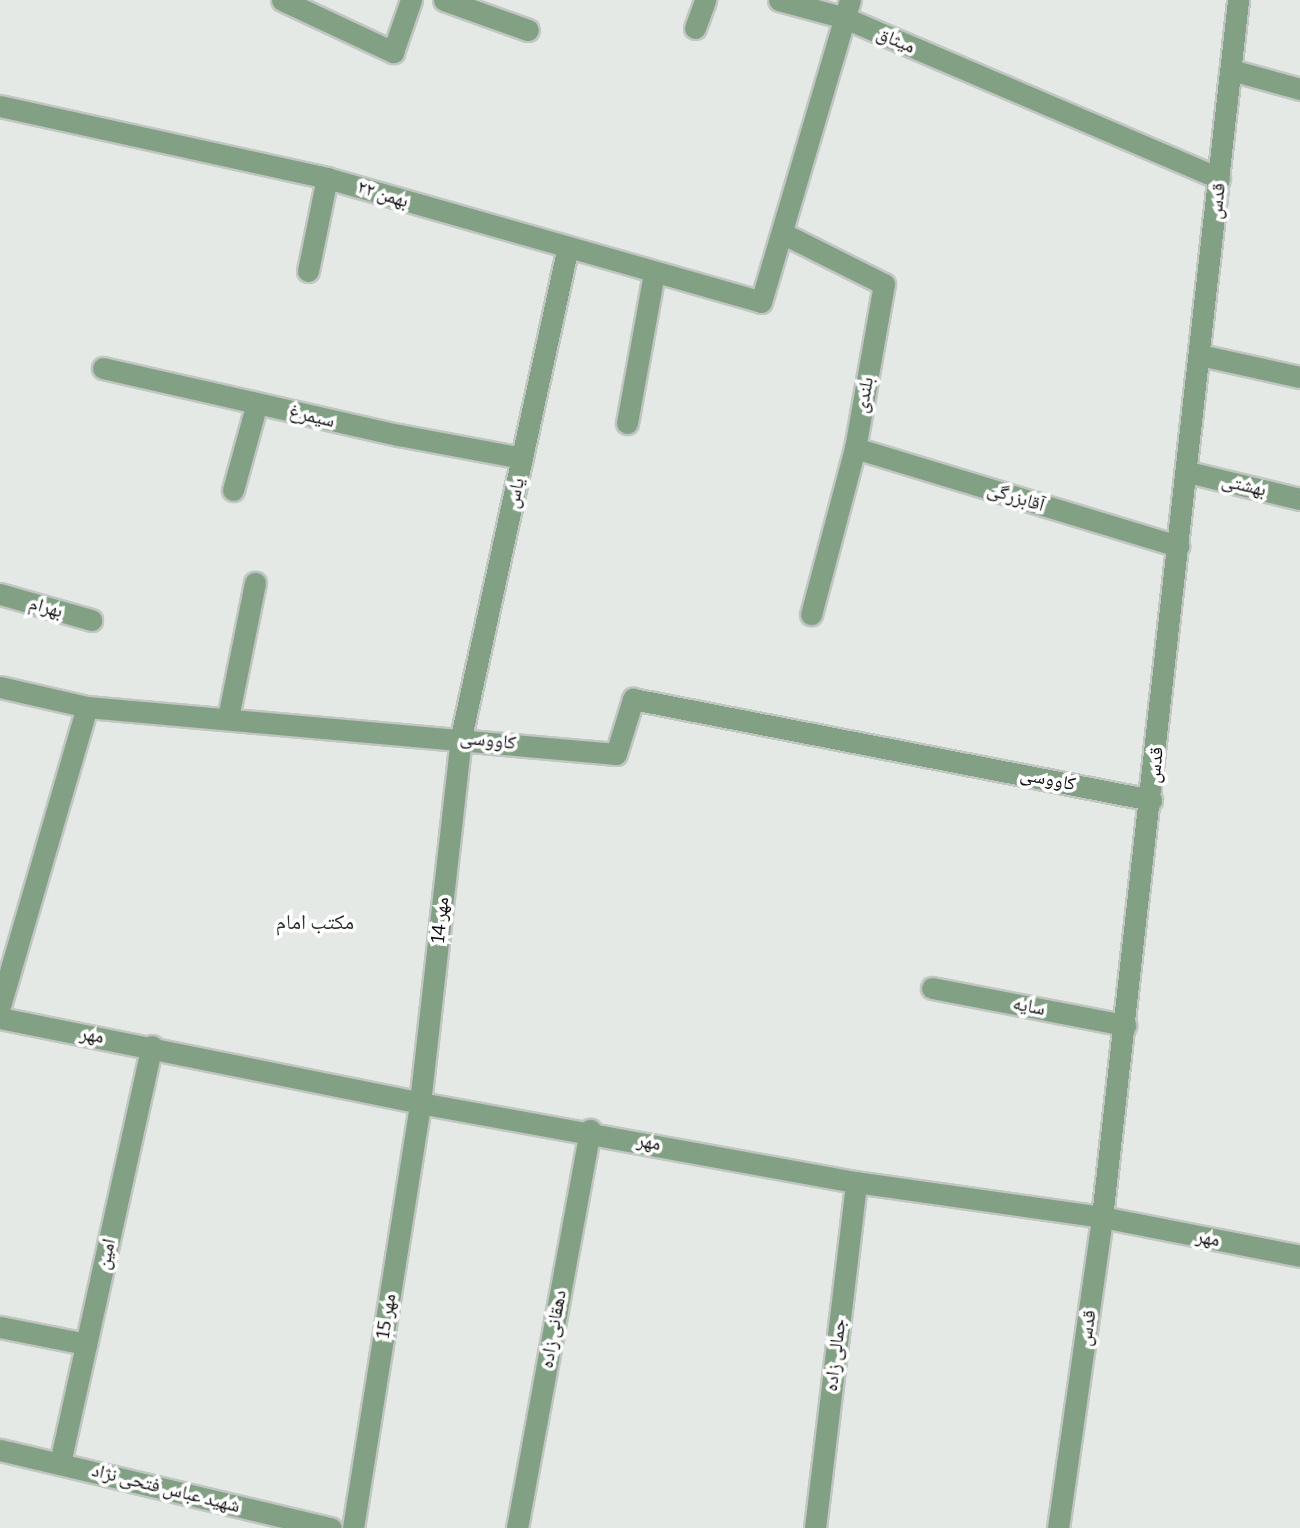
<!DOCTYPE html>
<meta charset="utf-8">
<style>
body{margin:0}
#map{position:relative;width:1300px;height:1528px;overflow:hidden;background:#e5e9e6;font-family:Bitter,"Noto Naskh Arabic",serif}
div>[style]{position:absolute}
.roads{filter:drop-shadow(2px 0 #c2c6c3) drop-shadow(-2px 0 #c2c6c3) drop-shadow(0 2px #c2c6c3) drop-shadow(0 -2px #c2c6c3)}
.street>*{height:21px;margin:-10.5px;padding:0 10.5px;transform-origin:10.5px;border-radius:10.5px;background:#82a184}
span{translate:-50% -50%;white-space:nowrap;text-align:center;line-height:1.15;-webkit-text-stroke:7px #fff;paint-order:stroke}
.street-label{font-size:19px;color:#0b0c0b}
.neighbourhood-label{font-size:21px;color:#2e302e}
</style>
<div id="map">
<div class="roads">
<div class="street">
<div style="left:282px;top:0;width:123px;rotate:25.1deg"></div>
<div style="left:393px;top:52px;width:55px;rotate:-70.9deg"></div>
<div style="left:444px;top:0;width:89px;rotate:19.7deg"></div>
<div style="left:779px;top:0;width:68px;rotate:15.3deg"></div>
<div style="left:845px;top:18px;width:407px;rotate:23.2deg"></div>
<div style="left:695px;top:28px;width:30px;rotate:-70deg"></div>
<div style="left:1231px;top:70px;width:72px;rotate:15.4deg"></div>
<div style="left:0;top:106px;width:335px;rotate:12.4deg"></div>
<div style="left:327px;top:178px;width:451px;rotate:15.9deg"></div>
<div style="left:761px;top:302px;width:315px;rotate:-73.6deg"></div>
<div style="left:782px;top:233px;width:114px;rotate:26.6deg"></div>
<div style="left:884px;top:284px;width:167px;rotate:100deg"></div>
<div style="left:855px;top:448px;width:172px;rotate:104.8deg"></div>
<div style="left:308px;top:271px;width:95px;rotate:-78.5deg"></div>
<div style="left:1200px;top:355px;width:102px;rotate:12.4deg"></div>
<div style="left:103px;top:368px;width:303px;rotate:12.8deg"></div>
<div style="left:399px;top:435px;width:125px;rotate:10.6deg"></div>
<div style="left:627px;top:423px;width:152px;rotate:-79.8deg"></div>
<div style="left:855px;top:448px;width:338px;rotate:16.9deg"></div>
<div style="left:1188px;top:472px;width:115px;rotate:13.6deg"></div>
<div style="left:233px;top:490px;width:90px;rotate:-74.6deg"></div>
<div style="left:0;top:594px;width:95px;rotate:15.9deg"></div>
<div style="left:0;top:687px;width:89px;rotate:12.9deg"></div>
<div style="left:87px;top:707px;width:531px;rotate:5.08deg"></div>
<div style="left:616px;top:754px;width:58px;rotate:-72.8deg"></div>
<div style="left:633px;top:699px;width:528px;rotate:11.03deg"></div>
<div style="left:228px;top:718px;width:138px;rotate:-78.7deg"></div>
<div style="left:932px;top:988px;width:197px;rotate:10.9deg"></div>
<div style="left:0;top:1006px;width:311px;rotate:-73.8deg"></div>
<div style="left:0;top:1018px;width:429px;rotate:11.4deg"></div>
<div style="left:420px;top:1103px;width:443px;rotate:10.3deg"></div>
<div style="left:856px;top:1182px;width:248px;rotate:8.1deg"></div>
<div style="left:1102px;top:1217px;width:202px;rotate:11.1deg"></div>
<div style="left:0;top:1327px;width:88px;rotate:11.2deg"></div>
<div style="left:0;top:1450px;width:340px;rotate:13.3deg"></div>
<div style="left:60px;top:1463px;width:427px;rotate:-77.6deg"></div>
<div style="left:353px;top:1528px;width:430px;rotate:-81deg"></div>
<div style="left:420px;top:1103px;width:368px;rotate:-83.6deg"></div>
<div style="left:461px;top:737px;width:499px;rotate:-77.7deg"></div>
<div style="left:517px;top:1528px;width:405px;rotate:-79.6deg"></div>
<div style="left:815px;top:1528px;width:348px;rotate:-83.2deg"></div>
<div style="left:1058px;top:1528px;width:314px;rotate:-81.9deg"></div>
<div style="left:1102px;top:1217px;width:1225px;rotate:-83.62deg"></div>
</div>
</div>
<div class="street-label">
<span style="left:896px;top:40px;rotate:23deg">میثاق</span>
<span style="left:383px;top:194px;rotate:17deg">۲۲ بهمن</span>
<span style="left:1217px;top:201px;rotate:-84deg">قدس</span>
<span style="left:864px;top:395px;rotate:-80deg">بلندی</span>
<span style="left:312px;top:416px;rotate:13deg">سیمرغ</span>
<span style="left:1244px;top:485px;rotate:13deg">بهشتی</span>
<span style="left:515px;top:493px;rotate:-78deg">یاس</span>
<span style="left:1016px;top:497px;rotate:17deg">آقابزرگی</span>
<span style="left:46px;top:607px;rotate:16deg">بهرام</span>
<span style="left:488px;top:740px;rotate:6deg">کاووسی</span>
<span style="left:1155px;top:765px;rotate:-84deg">قدس</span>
<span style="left:1048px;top:779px;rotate:11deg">کاووسی</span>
<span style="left:440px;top:920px;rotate:-84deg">مهر 14</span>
<span style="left:1029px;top:1006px;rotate:11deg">سایه</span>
<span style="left:92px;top:1035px;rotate:10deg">مهر</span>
<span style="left:649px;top:1142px;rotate:11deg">مهر</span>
<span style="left:1208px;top:1238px;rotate:11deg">مهر</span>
<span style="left:106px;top:1254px;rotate:-78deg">امین</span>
<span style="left:386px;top:1316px;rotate:-81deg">مهر 15</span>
<span style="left:1087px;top:1328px;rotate:-82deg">قدس</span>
<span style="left:553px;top:1329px;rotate:-80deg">دهقانی زاده</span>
<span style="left:835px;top:1355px;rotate:-83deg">جمالی زاده</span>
<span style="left:166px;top:1488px;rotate:14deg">شهید عباس فتحی نژاد</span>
</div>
<div class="neighbourhood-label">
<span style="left:315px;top:922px">مکتب امام</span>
</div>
</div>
